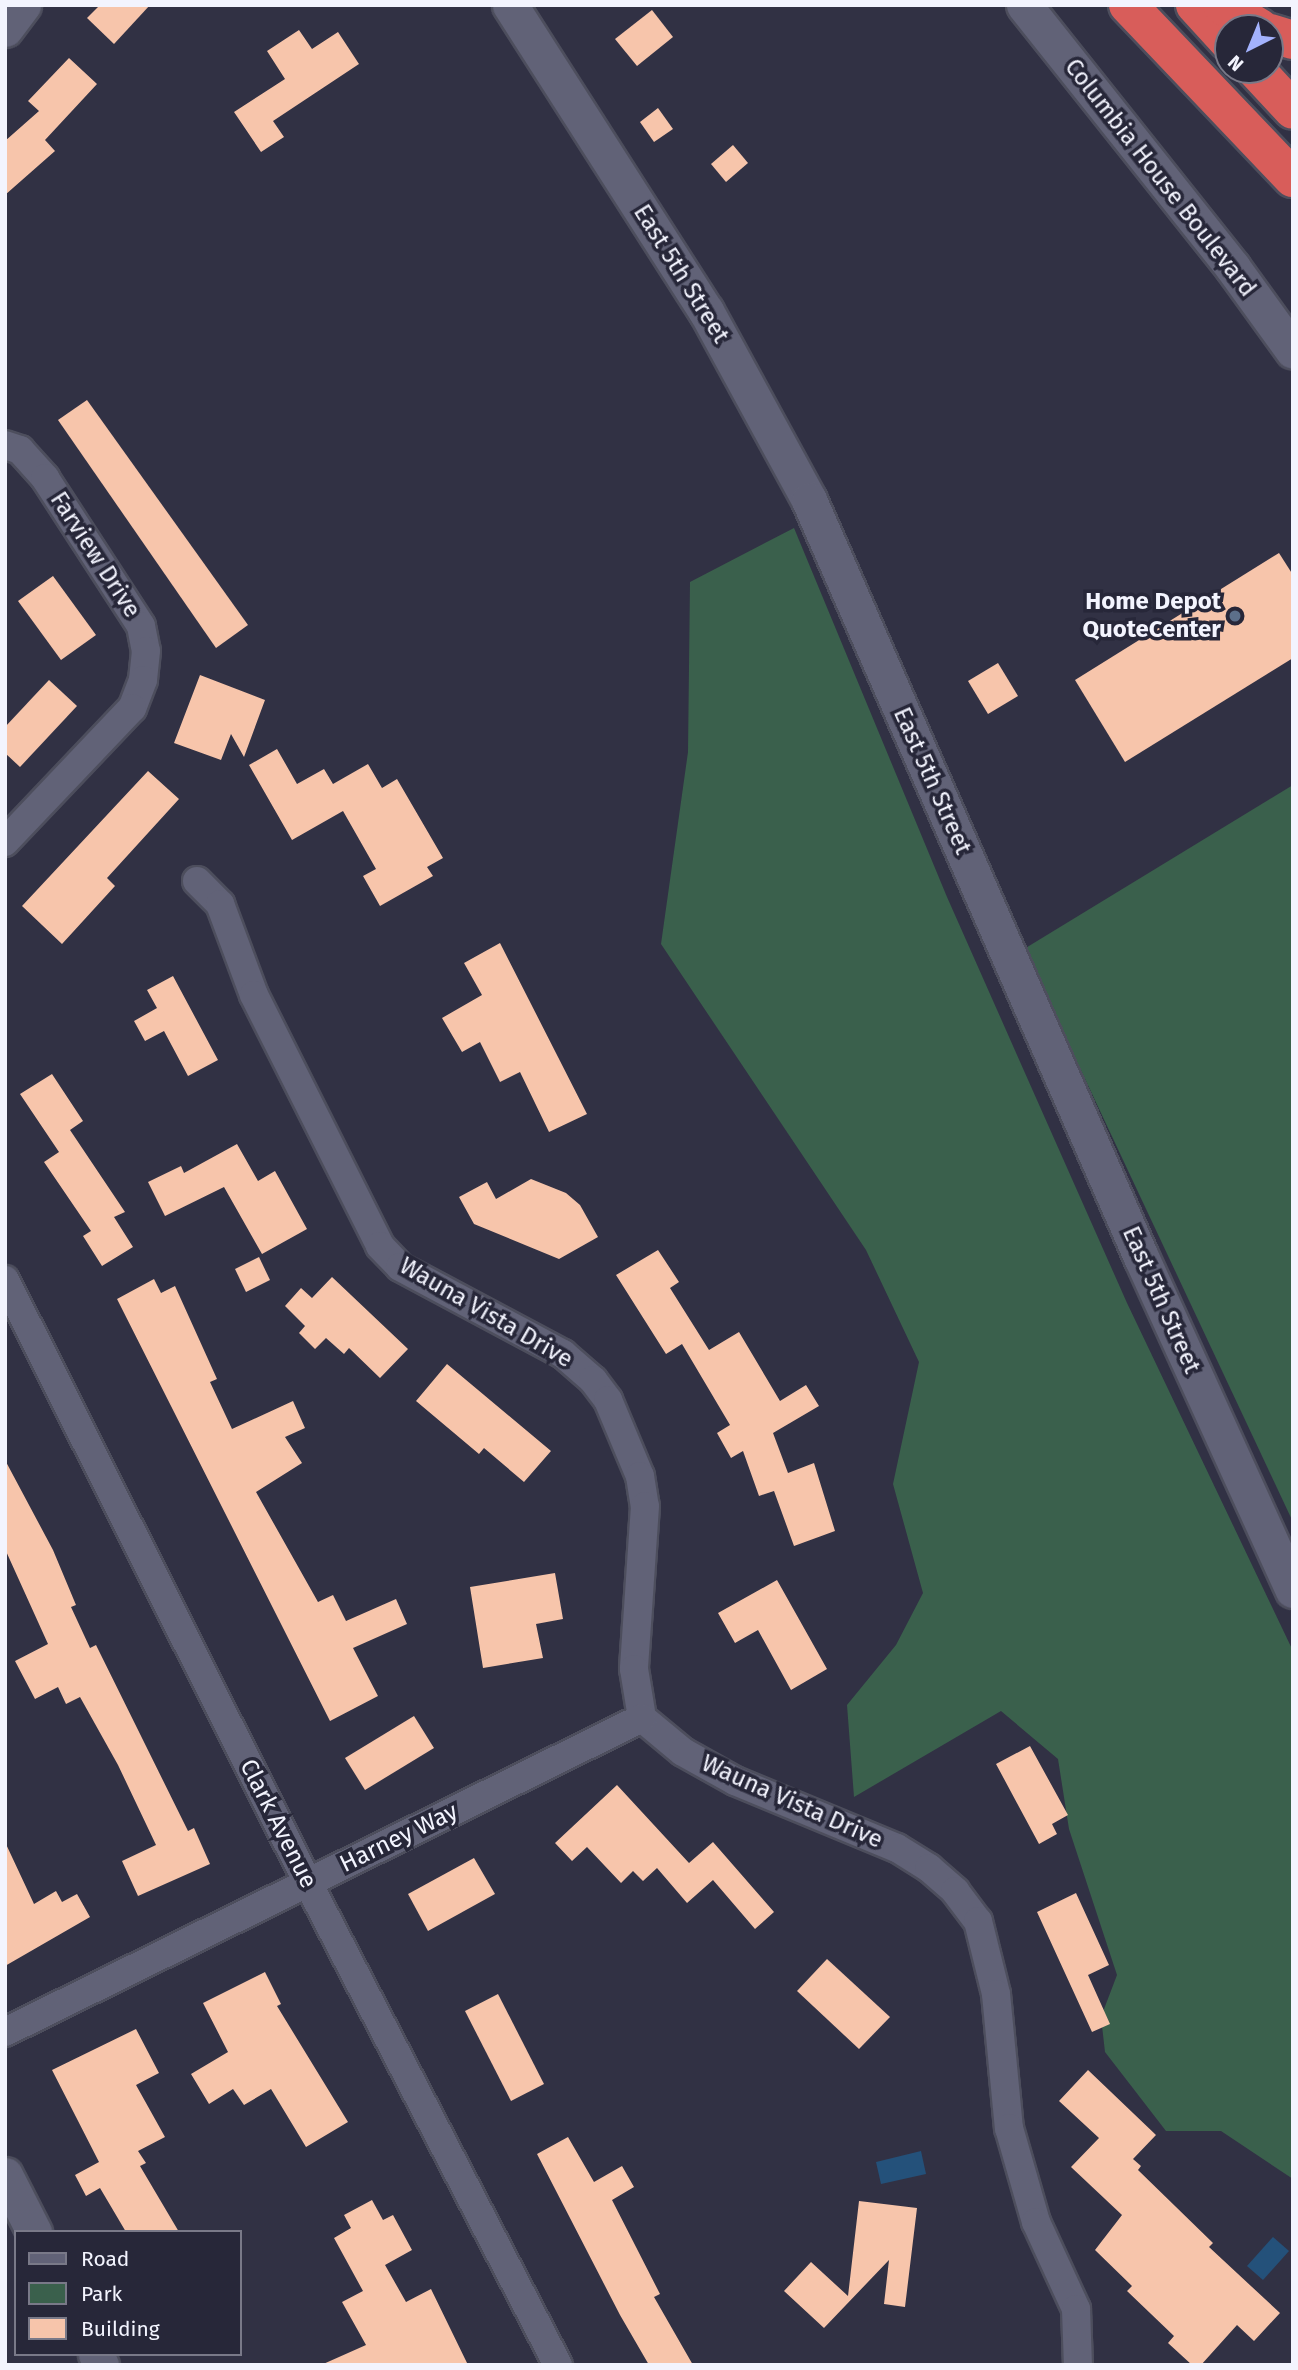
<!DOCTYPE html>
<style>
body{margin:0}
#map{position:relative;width:1298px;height:2370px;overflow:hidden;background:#313144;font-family:"Fira Sans",sans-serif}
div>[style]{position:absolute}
.green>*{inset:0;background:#3a604c}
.water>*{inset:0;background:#24517a}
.building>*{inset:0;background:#f7c5ab}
.roads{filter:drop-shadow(2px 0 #4d4e5d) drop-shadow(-2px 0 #4d4e5d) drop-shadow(0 2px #4d4e5d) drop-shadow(0 -2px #4d4e5d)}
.minor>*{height:28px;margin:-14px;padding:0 14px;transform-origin:14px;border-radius:14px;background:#616277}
.tertiary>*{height:35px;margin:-17.5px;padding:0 17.5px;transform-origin:17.5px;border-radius:17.5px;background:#616277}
.motorway>*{height:38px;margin:-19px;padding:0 19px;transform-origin:19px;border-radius:19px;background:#d85d5a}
.dots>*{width:19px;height:19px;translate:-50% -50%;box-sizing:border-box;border:4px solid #272739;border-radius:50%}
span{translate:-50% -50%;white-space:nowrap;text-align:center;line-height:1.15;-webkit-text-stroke:7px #272739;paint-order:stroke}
.street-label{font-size:24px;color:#f3f4fe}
.poi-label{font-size:24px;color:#f3f4fe;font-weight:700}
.right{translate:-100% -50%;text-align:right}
.frame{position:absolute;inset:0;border:7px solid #f3f4fe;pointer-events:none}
.legend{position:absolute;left:14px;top:2230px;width:228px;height:126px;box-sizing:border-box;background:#272739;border:2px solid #797988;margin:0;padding:9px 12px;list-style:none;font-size:21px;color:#f3f4fe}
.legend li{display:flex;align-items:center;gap:14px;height:35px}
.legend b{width:35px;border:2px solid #797988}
.north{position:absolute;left:1214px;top:14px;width:70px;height:70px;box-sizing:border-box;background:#272739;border:2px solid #797988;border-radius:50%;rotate:223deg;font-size:19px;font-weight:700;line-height:28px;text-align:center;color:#f3f4fe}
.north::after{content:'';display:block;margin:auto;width:24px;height:32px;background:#a3b2fd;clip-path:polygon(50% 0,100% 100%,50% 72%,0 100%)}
</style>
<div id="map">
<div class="green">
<div style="clip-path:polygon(794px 528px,947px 897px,1127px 1303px,1293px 1651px,1293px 2179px,1221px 2131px,1166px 2131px,1105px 2052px,1101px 2017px,1117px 1975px,1069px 1829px,1058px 1759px,1001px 1711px,854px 1797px,847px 1705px,896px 1645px,923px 1593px,893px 1484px,919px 1362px,866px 1250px,661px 944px,688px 752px,690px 582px)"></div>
<div style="clip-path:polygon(1293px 785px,1293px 1522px,1024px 949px)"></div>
</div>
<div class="water">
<div style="clip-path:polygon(921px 2151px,926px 2174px,881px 2184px,876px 2162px)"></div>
<div style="clip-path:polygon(1273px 2237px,1289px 2251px,1263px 2280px,1247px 2266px)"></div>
</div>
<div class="building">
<div style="clip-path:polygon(100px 5px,150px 5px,114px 44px,87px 18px)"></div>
<div style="clip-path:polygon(652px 10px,673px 37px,637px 66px,615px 39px)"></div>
<div style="clip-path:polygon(299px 30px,312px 49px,338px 32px,359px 64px,273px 121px,284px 137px,261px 152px,234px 112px,285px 79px,267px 51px)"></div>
<div style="clip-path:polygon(69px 58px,97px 84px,45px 140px,55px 151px,5px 195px,5px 141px,39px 111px,28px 101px)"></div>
<div style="clip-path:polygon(658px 108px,673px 129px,654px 142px,640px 122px)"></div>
<div style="clip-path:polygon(733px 145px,748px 163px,726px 182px,711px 164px)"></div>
<div style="clip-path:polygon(87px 400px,248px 625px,216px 648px,58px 420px)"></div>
<div style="clip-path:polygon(1279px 553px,1293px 575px,1293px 658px,1125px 762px,1075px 680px)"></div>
<div style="clip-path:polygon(53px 576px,96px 635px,61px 660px,18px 601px)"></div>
<div style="clip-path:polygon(998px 663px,1018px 696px,988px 714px,968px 681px)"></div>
<div style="clip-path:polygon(200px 675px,265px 700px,244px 757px,231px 734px,221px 760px,174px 743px)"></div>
<div style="clip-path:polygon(49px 680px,77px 706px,20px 767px,5px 753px,5px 727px)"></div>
<div style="clip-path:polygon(277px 749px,297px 784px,324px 769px,333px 784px,368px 764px,382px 788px,397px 779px,443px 858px,427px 867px,433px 876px,380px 906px,363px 876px,376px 869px,343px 811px,292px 840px,249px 765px)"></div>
<div style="clip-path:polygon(148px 771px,179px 799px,107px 878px,115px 886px,62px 944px,22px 906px)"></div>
<div style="clip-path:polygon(500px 943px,587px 1114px,549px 1132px,520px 1072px,500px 1082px,480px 1042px,462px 1052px,442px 1018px,482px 995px,464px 963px)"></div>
<div style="clip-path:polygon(173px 976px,218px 1060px,188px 1076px,164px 1031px,145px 1041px,134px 1021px,157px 1008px,147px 990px)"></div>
<div style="clip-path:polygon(52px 1074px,83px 1121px,70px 1130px,125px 1212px,114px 1217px,133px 1247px,102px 1266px,83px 1236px,91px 1231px,44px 1162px,59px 1152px,20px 1094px)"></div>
<div style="clip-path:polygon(237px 1144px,258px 1181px,275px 1171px,307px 1229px,262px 1254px,224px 1187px,165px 1216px,148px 1182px,181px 1166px,184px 1173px)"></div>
<div style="clip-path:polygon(531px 1179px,566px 1193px,580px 1205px,598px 1237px,559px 1259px,474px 1224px,459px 1197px,487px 1182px,496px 1199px)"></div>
<div style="clip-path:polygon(658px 1250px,679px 1282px,670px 1288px,709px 1350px,739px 1332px,780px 1401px,806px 1385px,819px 1406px,773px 1433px,788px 1473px,814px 1463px,835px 1531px,794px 1546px,774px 1491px,759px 1496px,743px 1451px,731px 1458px,717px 1433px,730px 1425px,682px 1344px,666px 1354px,616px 1275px)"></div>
<div style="clip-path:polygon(259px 1257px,270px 1280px,246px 1292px,235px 1269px)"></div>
<div style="clip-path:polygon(332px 1277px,408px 1349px,380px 1378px,349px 1348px,344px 1354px,326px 1338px,315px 1349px,299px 1333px,305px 1326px,285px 1306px,301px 1288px,312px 1298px)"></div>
<div style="clip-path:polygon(154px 1279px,161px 1293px,175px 1286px,217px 1379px,210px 1382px,232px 1429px,293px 1401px,305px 1428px,285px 1437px,302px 1463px,256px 1492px,318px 1602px,333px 1595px,346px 1621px,396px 1599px,407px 1624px,353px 1648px,378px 1696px,330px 1721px,117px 1299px)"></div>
<div style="clip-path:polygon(447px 1364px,551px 1451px,524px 1482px,484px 1448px,479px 1454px,416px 1401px)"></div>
<div style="clip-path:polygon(5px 1460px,53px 1550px,76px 1605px,71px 1607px,90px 1648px,96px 1645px,188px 1831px,194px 1828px,210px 1864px,138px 1896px,122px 1861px,156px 1845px,118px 1765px,80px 1697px,66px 1704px,58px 1687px,35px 1699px,15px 1661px,48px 1644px,5px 1549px)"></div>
<div style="clip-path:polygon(555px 1573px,563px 1619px,536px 1624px,543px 1658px,483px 1668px,470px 1587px)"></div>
<div style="clip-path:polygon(777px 1580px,827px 1669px,791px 1690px,758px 1630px,735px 1643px,718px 1613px)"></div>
<div style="clip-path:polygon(414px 1716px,434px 1748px,365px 1790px,345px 1758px)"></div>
<div style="clip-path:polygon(1030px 1746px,1068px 1815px,1052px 1824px,1057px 1834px,1039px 1844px,996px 1764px)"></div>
<div style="clip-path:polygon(617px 1785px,689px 1863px,713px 1842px,774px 1912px,755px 1929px,713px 1880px,687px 1903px,657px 1868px,643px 1881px,633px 1871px,621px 1883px,587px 1847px,572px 1861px,555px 1843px)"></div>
<div style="clip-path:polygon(5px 1842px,34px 1904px,56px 1891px,62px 1902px,77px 1894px,90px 1917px,5px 1966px)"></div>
<div style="clip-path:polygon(474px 1858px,495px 1894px,428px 1931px,408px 1894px)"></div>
<div style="clip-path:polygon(1076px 1893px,1109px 1965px,1088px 1975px,1110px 2024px,1092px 2032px,1037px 1912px)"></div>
<div style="clip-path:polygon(827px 1959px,890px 2017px,859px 2049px,797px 1991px)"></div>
<div style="clip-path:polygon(265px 1972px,281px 2004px,277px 2006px,348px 2122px,306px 2147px,271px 2089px,244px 2105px,233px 2089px,209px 2104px,191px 2074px,228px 2052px,203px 2003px)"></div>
<div style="clip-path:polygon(498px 1994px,544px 2084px,511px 2101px,465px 2011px)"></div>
<div style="clip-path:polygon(136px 2029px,159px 2073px,136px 2085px,165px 2137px,138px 2151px,146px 2163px,140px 2166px,179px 2232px,126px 2232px,100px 2188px,86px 2196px,75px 2175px,99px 2162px,52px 2070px)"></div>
<div style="clip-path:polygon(1088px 2070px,1156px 2135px,1133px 2159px,1141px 2166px,1138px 2170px,1213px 2243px,1209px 2247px,1280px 2313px,1254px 2341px,1237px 2325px,1201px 2365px,1192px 2365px,1168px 2343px,1174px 2336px,1127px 2291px,1132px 2286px,1095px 2250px,1122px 2215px,1071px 2167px,1099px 2138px,1059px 2101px)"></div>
<div style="clip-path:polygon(568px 2137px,594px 2182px,622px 2166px,634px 2187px,612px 2200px,660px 2294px,654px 2297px,693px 2365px,649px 2365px,620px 2315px,537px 2154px)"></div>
<div style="clip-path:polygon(372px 2200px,383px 2220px,393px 2215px,412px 2250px,385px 2265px,406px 2302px,431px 2289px,468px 2365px,321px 2365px,366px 2345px,342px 2302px,363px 2291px,334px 2238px,351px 2228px,344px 2215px)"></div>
<div style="clip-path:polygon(859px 2201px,917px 2208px,905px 2307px,884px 2304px,889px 2260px,824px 2328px,784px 2291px,811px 2262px,848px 2296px)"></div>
</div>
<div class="roads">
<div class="minor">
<div style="left:5px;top:445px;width:16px;rotate:18deg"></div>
<div style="left:20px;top:450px;width:38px;rotate:48deg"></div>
<div style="left:45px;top:478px;width:176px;rotate:57deg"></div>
<div style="left:141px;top:626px;width:25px;rotate:79deg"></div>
<div style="left:146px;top:651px;width:29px;rotate:96deg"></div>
<div style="left:143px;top:680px;width:30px;rotate:111deg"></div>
<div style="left:132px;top:708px;width:185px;rotate:133.5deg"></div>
<div style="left:197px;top:881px;width:33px;rotate:45deg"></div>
<div style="left:220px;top:904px;width:97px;rotate:69.5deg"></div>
<div style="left:254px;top:995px;width:281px;rotate:63.3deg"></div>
<div style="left:380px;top:1246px;width:29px;rotate:46deg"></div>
<div style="left:400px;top:1267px;width:185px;rotate:28.1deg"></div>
<div style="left:563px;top:1354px;width:40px;rotate:41deg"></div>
<div style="left:593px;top:1380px;width:25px;rotate:53deg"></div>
<div style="left:608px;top:1400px;width:82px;rotate:67.2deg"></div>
<div style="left:640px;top:1476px;width:30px;rotate:81deg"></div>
<div style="left:645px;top:1506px;width:163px;rotate:93.9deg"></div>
<div style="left:634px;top:1669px;width:50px;rotate:80.7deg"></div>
<div style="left:642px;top:1718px;width:53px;rotate:39.7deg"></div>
<div style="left:683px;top:1752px;width:60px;rotate:29.1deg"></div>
<div style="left:735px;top:1781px;width:175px;rotate:22.5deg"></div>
<div style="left:897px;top:1848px;width:38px;rotate:32deg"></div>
<div style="left:929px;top:1868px;width:35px;rotate:41deg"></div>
<div style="left:955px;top:1891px;width:38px;rotate:53deg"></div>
<div style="left:978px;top:1921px;width:75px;rotate:76.1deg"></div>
<div style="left:996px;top:1994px;width:135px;rotate:84.5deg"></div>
<div style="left:1009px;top:2128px;width:98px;rotate:74deg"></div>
<div style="left:1036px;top:2222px;width:96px;rotate:65.3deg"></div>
<div style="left:1076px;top:2309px;width:56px;rotate:88deg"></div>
<div style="left:5px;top:1280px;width:675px;rotate:63.32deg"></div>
<div style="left:308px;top:1883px;width:543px;rotate:62.59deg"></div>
<div style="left:5px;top:2032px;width:710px;rotate:-26.24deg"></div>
</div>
<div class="tertiary">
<div style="left:510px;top:5px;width:363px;rotate:57.4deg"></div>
<div style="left:706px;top:311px;width:215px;rotate:61.4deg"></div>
<div style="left:809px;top:500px;width:827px;rotate:66.32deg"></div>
<div style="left:1141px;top:1257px;width:366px;rotate:65.5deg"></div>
<div style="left:1024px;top:5px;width:336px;rotate:51.5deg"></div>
<div style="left:1233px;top:268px;width:102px;rotate:54.1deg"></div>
<div style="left:5px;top:29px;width:30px;rotate:-53deg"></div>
<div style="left:5px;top:2175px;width:64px;rotate:63deg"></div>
<div style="left:96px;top:2354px;width:12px;rotate:66deg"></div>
</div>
<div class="motorway">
<div style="left:1128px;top:5px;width:239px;rotate:46.4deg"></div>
<div style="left:1195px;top:5px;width:49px;rotate:47.5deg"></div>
<div style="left:1222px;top:5px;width:44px;rotate:31.2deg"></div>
<div style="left:1270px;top:33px;width:24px;rotate:17deg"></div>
<div style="left:1256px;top:70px;width:54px;rotate:47.2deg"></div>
</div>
</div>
<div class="dots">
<div style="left:1235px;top:616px;background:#5c6f8a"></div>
</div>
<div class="street-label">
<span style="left:1160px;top:178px;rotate:52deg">Columbia House Boulevard</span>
<span style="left:681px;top:274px;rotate:58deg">East 5th Street</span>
<span style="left:95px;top:555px;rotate:57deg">Farview Drive</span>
<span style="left:932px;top:781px;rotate:66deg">East 5th Street</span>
<span style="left:1161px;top:1300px;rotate:66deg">East 5th Street</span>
<span style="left:486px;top:1313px;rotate:30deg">Wauna Vista Drive</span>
<span style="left:792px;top:1802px;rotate:24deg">Wauna Vista Drive</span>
<span style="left:278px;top:1824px;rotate:63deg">Clark Avenue</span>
<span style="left:399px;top:1838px;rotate:-26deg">Harney Way</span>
</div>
<div class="poi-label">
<span class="right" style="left:1221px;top:616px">Home Depot<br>QuoteCenter</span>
</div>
<div class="frame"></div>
<ul class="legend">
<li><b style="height:9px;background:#616277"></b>Road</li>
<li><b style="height:19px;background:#3a604c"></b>Park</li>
<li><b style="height:19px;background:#f7c5ab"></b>Building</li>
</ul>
<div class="north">N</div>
</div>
